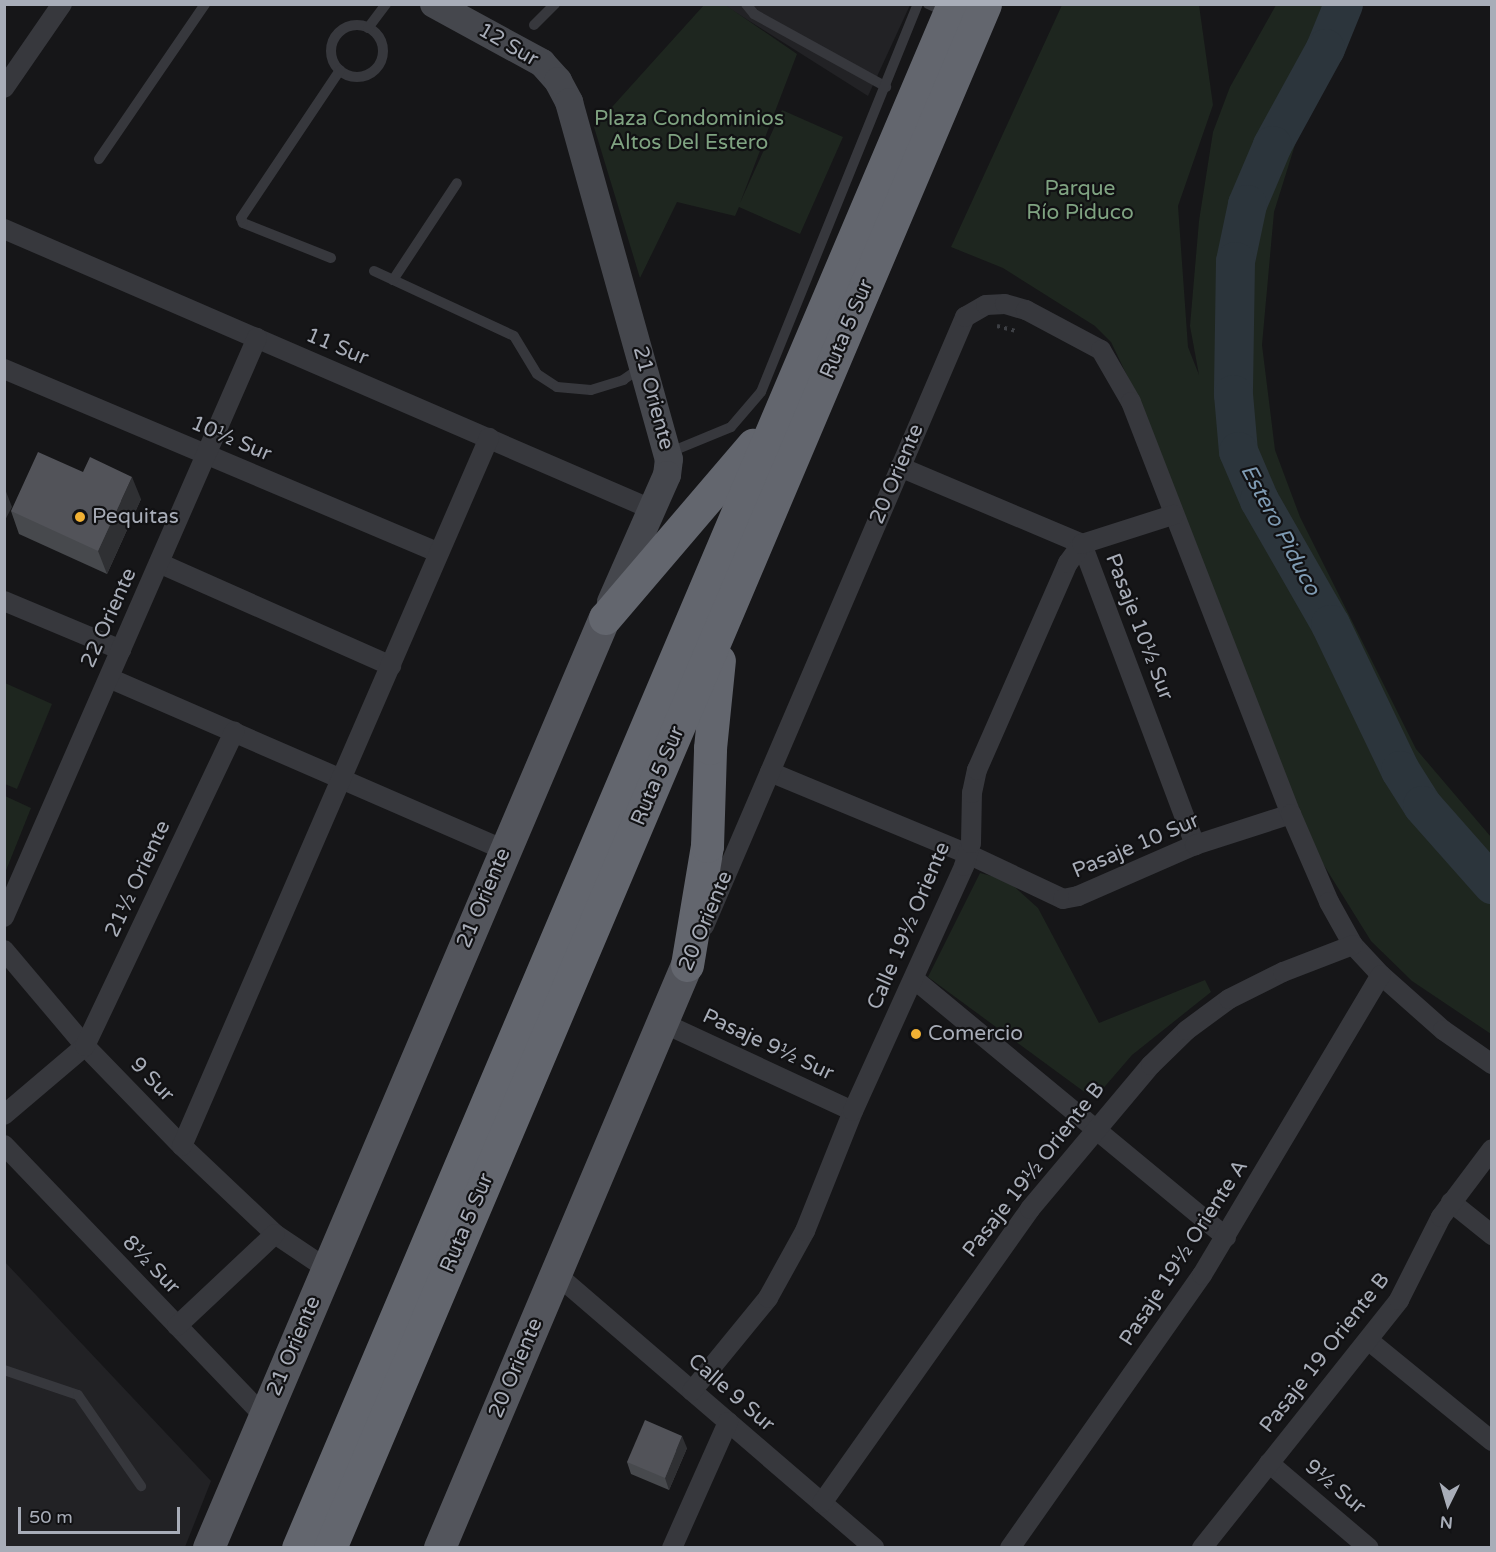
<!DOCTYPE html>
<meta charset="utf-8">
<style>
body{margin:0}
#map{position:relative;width:1496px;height:1552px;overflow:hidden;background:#161618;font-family:"Varela Round",sans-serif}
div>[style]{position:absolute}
.built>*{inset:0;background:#222225}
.green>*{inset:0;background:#1e261f}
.river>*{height:39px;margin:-19.5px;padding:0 19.5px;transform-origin:19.5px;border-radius:19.5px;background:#2c353c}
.path>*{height:4px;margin-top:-2px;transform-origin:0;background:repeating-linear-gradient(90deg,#3d3f44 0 3px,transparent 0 7.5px)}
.lane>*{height:10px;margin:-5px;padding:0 5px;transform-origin:5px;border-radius:5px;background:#37383d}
.lane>.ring{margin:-5px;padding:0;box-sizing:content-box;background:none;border:10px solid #37383d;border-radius:50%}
.street>*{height:20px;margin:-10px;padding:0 10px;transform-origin:10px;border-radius:10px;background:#37383d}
.secondary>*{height:28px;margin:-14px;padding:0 14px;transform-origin:14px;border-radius:14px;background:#45474d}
.primary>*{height:32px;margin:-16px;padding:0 16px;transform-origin:16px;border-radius:16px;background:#53555c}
.highway>*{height:33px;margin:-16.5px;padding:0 16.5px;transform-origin:16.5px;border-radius:16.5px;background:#63666e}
.wall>*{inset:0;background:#47494d}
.shaded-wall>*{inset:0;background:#2f3033}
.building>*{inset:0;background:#525359}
.dots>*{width:16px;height:16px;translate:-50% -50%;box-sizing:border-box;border:3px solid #111113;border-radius:50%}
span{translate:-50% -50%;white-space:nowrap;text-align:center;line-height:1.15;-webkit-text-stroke:4.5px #111113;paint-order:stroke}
.street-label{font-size:21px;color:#a8adb8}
.park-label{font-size:21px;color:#7fa381}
.poi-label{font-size:21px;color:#a8adb8}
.left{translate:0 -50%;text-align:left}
.water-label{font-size:22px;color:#7f9bb3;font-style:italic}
.frame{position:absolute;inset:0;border:6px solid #a8adb8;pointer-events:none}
.north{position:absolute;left:1418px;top:1474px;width:60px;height:60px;-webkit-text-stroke:4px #111113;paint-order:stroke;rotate:185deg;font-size:16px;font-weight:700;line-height:24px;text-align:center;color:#a8adb8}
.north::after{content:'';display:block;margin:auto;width:21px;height:27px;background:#a8adb8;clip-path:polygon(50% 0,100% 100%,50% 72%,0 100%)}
.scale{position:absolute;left:18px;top:1507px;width:162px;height:27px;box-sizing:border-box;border:3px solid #a8adb8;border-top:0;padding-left:8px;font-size:18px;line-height:21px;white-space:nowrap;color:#a8adb8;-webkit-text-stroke:4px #111113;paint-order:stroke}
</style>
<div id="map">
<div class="built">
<div style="clip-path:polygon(724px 5px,910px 5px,868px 96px)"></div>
<div style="clip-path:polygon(4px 1261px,211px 1481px,185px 1547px,5px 1547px)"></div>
</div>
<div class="green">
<div style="clip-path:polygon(724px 4px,797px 54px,740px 203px,782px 110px,843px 137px,800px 234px,739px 207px,735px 216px,677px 202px,640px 278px,594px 127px,704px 5px)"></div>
<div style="clip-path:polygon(1062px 5px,1199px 5px,1213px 105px,1178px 206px,1188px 347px,1199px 375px,1190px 326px,1199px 221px,1213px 132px,1230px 87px,1276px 5px,1358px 5px,1304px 116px,1274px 212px,1262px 345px,1275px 450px,1300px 517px,1416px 749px,1491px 837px,1491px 1034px,1412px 981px,1371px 941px,1297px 822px,1142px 407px,1111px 342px,1095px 326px,1003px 268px,951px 247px)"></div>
<div style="clip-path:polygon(5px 683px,52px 704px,17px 789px,5px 784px)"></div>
<div style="clip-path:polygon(5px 796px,31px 808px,5px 873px)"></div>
<div style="clip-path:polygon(980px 873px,1007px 880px,1038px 908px,1099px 1023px,1205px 980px,1211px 992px,1132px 1055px,1094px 1099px,928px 977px)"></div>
</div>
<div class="river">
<div style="left:1343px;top:4px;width:48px;rotate:112.2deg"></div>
<div style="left:1325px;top:48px;width:111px;rotate:118.7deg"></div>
<div style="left:1272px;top:145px;width:64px;rotate:113deg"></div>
<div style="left:1247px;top:204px;width:58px;rotate:101.9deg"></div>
<div style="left:1235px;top:261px;width:133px;rotate:90.9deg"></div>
<div style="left:1233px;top:394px;width:57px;rotate:85deg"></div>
<div style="left:1238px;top:451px;width:53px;rotate:66.8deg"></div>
<div style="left:1259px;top:500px;width:143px;rotate:60.2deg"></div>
<div style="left:1330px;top:624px;width:162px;rotate:64.4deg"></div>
<div style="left:1400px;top:770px;width:41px;rotate:57.8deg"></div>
<div style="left:1422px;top:805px;width:106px;rotate:48.5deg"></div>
</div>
<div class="path">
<div style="left:997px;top:326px;width:20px;rotate:15deg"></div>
</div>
<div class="lane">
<div style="left:746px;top:4px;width:13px;rotate:51deg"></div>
<div style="left:754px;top:14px;width:151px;rotate:28.9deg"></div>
<div style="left:928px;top:4px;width:20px;rotate:24deg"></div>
<div style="left:534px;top:25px;width:30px;rotate:-45deg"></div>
<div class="ring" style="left:331px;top:25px;width:42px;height:42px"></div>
<div style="left:368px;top:28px;width:30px;rotate:-53deg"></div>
<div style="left:99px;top:159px;width:188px;rotate:-55.6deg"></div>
<div style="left:331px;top:258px;width:95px;rotate:-158.3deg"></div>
<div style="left:243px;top:223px;width:5px;rotate:-112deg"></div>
<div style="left:241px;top:218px;width:178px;rotate:-56.2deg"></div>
<div style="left:374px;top:271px;width:154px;rotate:24.9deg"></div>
<div style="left:514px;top:336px;width:44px;rotate:58.8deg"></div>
<div style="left:537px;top:374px;width:24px;rotate:33deg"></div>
<div style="left:557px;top:387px;width:34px;rotate:5deg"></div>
<div style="left:591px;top:390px;width:34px;rotate:-17deg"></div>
<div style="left:623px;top:380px;width:24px;rotate:-35deg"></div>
<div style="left:393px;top:280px;width:116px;rotate:-56.6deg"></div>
<div style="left:668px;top:453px;width:68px;rotate:-22.4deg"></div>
<div style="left:731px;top:427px;width:46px;rotate:-49.4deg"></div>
<div style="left:761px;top:392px;width:419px;rotate:-68deg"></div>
<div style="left:4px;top:1370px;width:78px;rotate:18.7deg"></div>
<div style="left:78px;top:1395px;width:111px;rotate:55.3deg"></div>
</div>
<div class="street">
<div style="left:4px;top:88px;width:102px;rotate:-55.4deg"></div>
<div style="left:4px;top:229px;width:705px;rotate:23.4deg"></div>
<div style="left:4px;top:369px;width:472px;rotate:22.9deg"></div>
<div style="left:900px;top:467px;width:198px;rotate:22.9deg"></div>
<div style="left:1082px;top:544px;width:322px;rotate:69.4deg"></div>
<div style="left:159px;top:563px;width:254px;rotate:23.9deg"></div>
<div style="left:4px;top:601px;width:127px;rotate:22.7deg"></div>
<div style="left:109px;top:678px;width:432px;rotate:23.5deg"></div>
<div style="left:770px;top:772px;width:214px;rotate:22.5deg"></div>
<div style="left:968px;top:854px;width:105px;rotate:25.3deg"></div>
<div style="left:1063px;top:899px;width:15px;rotate:-11deg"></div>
<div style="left:1078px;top:896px;width:128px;rotate:-23.6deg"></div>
<div style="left:1195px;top:845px;width:101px;rotate:-17.9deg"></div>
<div style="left:4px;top:917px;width:632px;rotate:-66.4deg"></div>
<div style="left:704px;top:926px;width:663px;rotate:-66.8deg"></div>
<div style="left:965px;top:317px;width:24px;rotate:-30deg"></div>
<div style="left:986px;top:305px;width:19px;rotate:-3deg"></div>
<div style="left:1005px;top:304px;width:22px;rotate:16deg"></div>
<div style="left:1026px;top:310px;width:85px;rotate:28.1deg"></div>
<div style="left:1101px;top:350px;width:60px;rotate:60deg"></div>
<div style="left:1131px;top:402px;width:442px;rotate:68.8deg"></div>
<div style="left:1291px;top:814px;width:96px;rotate:66.6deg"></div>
<div style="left:1329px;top:902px;width:49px;rotate:60.8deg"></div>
<div style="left:1353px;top:945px;width:41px;rotate:47deg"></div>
<div style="left:1381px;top:975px;width:83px;rotate:41.6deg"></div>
<div style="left:1443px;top:1030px;width:60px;rotate:34.8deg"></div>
<div style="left:4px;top:950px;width:126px;rotate:49.8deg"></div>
<div style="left:85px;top:1046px;width:139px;rotate:45.9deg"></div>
<div style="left:182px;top:1146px;width:128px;rotate:43.4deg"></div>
<div style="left:275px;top:1234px;width:63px;rotate:33.9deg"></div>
<div style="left:914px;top:979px;width:405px;rotate:39.6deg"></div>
<div style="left:663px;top:1023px;width:209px;rotate:24.9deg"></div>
<div style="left:4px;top:1115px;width:106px;rotate:-40.4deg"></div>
<div style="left:85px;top:1046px;width:348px;rotate:-64.6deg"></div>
<div style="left:4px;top:1145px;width:376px;rotate:46.2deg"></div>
<div style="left:182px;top:1146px;width:772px;rotate:-66.56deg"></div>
<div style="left:1451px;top:1202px;width:53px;rotate:38.8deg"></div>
<div style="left:556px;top:1274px;width:420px;rotate:40.7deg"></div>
<div style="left:177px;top:1326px;width:134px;rotate:-43.2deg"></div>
<div style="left:1368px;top:1340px;width:160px;rotate:39.2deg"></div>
<div style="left:692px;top:1391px;width:120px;rotate:-50.7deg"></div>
<div style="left:768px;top:1298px;width:77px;rotate:-61.1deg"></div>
<div style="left:805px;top:1231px;width:129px;rotate:-68.2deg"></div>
<div style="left:853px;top:1111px;width:269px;rotate:-65.6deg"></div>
<div style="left:964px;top:866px;width:24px;rotate:-73deg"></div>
<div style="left:971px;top:843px;width:50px;rotate:-88.9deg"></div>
<div style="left:972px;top:793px;width:24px;rotate:-78deg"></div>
<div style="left:977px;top:770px;width:226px;rotate:-66.3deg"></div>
<div style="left:1068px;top:563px;width:24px;rotate:-54deg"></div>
<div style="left:1082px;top:544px;width:96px;rotate:-17.7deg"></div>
<div style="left:1269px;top:1463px;width:131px;rotate:40.4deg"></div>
<div style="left:822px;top:1503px;width:360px;rotate:-54.7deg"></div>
<div style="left:1030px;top:1209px;width:188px;rotate:-50deg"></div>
<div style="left:1151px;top:1065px;width:50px;rotate:-44.2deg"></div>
<div style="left:1187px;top:1030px;width:52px;rotate:-36.4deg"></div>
<div style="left:1229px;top:999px;width:60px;rotate:-26.6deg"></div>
<div style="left:1283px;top:972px;width:75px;rotate:-21.1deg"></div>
<div style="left:672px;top:1548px;width:138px;rotate:-66deg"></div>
<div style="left:1010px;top:1548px;width:334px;rotate:-54.9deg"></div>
<div style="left:1202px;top:1275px;width:349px;rotate:-59.2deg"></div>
<div style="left:1202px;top:1548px;width:317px;rotate:-51.5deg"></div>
<div style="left:1399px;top:1300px;width:93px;rotate:-63.2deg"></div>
<div style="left:1441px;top:1217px;width:85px;rotate:-53.1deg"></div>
</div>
<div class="secondary">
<div style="left:434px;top:4px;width:123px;rotate:28.6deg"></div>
<div style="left:542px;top:63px;width:24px;rotate:48deg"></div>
<div style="left:558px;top:81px;width:24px;rotate:62deg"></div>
<div style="left:569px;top:102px;width:371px;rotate:74.4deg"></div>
<div style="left:669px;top:459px;width:16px;rotate:97deg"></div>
<div style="left:667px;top:475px;width:139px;rotate:113.8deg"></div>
</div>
<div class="primary">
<div style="left:209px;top:1548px;width:1011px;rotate:-66.94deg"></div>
<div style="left:440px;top:1548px;width:633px;rotate:-67.04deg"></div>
</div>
<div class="highway">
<div style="left:605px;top:618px;width:228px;rotate:-49.5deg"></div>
<div style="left:687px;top:965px;width:121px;rotate:-80.5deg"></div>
<div style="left:707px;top:846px;width:98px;rotate:-88.2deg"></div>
<div style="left:710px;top:748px;width:88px;rotate:-84.2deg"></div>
<div style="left:298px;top:1548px;width:1677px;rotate:-67.01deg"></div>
<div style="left:330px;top:1548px;width:1677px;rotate:-67.01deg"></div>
</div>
<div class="wall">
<div style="clip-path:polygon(141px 499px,107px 574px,19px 534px,11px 511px)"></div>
<div style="clip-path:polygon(687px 1448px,669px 1490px,631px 1474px,627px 1462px)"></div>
</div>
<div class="shaded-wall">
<div style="clip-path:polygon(132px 477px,141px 499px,107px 574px,98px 551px)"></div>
<div style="clip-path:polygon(5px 489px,12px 507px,4px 522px,4px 491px)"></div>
<div style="clip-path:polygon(682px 1436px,687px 1448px,669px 1490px,665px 1478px)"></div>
</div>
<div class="building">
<div style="clip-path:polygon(38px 452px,83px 472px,90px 457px,132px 477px,98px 551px,11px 511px)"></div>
<div style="clip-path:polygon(645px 1420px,682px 1436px,665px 1478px,627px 1462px)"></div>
</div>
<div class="dots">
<div style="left:80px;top:517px;background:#f2b134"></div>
<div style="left:916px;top:1034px;background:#f2b134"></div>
</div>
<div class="street-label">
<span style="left:508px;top:45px;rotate:30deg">12 Sur</span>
<span style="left:847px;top:329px;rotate:-67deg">Ruta 5 Sur</span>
<span style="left:337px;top:347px;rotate:23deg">11 Sur</span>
<span style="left:653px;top:398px;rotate:75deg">21 Oriente</span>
<span style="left:231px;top:439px;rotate:23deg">10½ Sur</span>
<span style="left:897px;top:474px;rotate:-67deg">20 Oriente</span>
<span style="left:109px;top:618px;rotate:-66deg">22 Oriente</span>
<span style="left:1139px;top:627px;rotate:69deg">Pasaje 10½ Sur</span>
<span style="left:658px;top:776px;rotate:-67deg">Ruta 5 Sur</span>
<span style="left:1136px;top:846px;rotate:-23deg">Pasaje 10 Sur</span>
<span style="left:138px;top:879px;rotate:-65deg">21½ Oriente</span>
<span style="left:484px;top:898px;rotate:-67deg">21 Oriente</span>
<span style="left:706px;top:921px;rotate:-67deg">20 Oriente</span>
<span style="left:909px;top:926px;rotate:-67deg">Calle 19½ Oriente</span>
<span style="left:768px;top:1045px;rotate:25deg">Pasaje 9½ Sur</span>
<span style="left:152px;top:1080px;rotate:46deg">9 Sur</span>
<span style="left:1034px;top:1170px;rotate:-52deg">Pasaje 19½ Oriente B</span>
<span style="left:467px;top:1223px;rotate:-67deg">Ruta 5 Sur</span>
<span style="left:1184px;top:1253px;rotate:-57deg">Pasaje 19½ Oriente A</span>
<span style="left:151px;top:1265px;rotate:46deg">8½ Sur</span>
<span style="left:294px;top:1346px;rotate:-67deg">21 Oriente</span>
<span style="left:1325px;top:1353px;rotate:-52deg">Pasaje 19 Oriente B</span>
<span style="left:516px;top:1368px;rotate:-67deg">20 Oriente</span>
<span style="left:731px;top:1393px;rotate:41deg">Calle 9 Sur</span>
<span style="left:1335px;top:1487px;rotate:40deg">9½ Sur</span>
</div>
<div class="park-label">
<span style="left:689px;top:131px">Plaza Condominios<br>Altos Del Estero</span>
<span style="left:1080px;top:201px">Parque<br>Río Piduco</span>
</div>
<div class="poi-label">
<span class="left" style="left:92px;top:517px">Pequitas</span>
<span class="left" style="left:928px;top:1034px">Comercio</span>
</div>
<div class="water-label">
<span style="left:1280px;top:530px;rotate:62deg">Estero Piduco</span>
</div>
<div class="frame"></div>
<div class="north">N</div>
<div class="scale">50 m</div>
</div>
